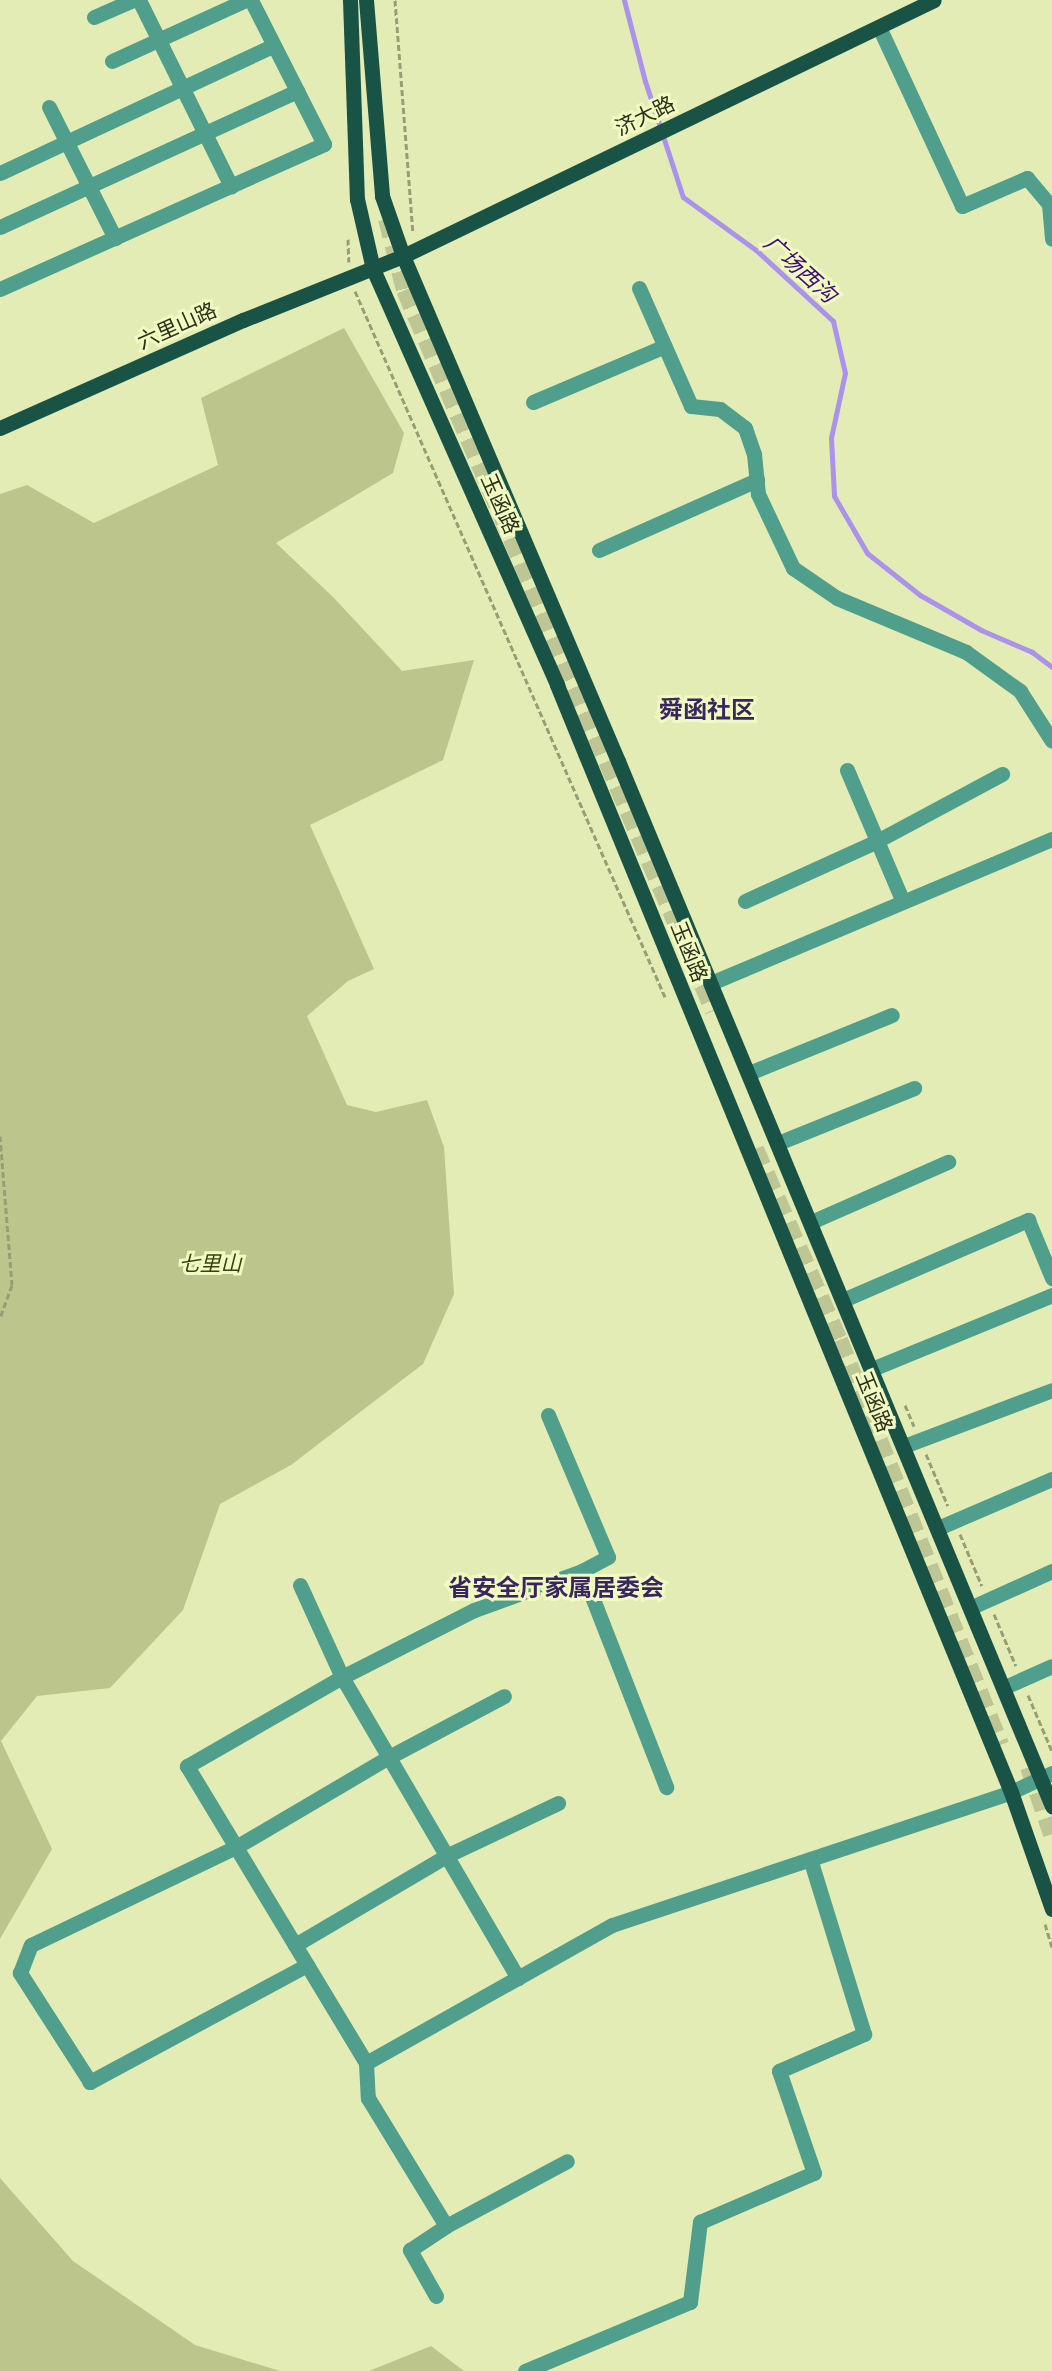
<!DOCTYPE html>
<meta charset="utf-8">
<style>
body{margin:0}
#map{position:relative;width:1052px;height:2371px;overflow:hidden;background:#e3ecb4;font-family:"Roboto Serif","Noto Sans SC",serif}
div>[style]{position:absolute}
.green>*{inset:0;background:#bcc58c}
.stream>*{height:5px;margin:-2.5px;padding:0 2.5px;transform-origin:2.5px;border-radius:2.5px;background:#ab93eb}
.highway-tunnel>*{height:18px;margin-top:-9px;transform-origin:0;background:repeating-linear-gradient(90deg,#bec695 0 18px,transparent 0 27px)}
.path>*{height:3px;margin-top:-1.5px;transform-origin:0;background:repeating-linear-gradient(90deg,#979e74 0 6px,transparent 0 9px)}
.minor>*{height:15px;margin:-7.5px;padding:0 7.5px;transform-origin:7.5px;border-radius:7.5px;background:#4f9f8c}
.major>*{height:15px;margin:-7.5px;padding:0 7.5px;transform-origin:7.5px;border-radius:7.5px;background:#185346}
span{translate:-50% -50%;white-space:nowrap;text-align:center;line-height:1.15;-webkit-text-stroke:6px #f0fac1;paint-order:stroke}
.street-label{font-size:21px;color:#2c2f1a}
.park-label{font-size:21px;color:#3a3f15;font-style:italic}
.water-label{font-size:22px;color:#3b0a74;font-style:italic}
.quarter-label{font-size:24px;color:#392660;font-weight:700}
</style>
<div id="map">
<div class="green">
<div style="clip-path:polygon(344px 328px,404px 433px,393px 473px,276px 543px,334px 598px,402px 671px,474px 660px,443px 760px,310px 825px,374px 969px,348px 981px,307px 1016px,347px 1105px,376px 1112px,427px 1100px,444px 1147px,454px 1294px,423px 1364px,291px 1465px,220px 1504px,183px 1610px,110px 1688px,37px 1696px,1px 1741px,52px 1849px,0 1939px,0 494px,27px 485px,94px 523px,218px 465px,201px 398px)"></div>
<div style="clip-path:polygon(0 2178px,73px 2261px,195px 2345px,280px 2371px,0 2371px)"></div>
<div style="clip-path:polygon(431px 2346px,464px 2371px,369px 2371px)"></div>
</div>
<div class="stream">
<div style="left:624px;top:0;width:84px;rotate:75.5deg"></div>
<div style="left:645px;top:81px;width:122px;rotate:71.9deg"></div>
<div style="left:683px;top:197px;width:90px;rotate:36deg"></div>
<div style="left:756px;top:250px;width:105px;rotate:42.7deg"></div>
<div style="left:833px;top:321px;width:53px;rotate:77deg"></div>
<div style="left:845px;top:373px;width:66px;rotate:102.2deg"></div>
<div style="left:831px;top:438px;width:58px;rotate:87deg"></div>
<div style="left:834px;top:496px;width:66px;rotate:59.9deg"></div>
<div style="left:867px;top:553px;width:68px;rotate:38.4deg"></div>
<div style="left:920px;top:595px;width:70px;rotate:29.8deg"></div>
<div style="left:981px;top:630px;width:56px;rotate:23.3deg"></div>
<div style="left:1032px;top:652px;width:25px;rotate:37deg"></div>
</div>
<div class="highway-tunnel">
<div style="left:387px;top:219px;width:73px;rotate:75.8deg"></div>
<div style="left:405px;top:290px;width:784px;rotate:66.8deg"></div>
<div style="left:755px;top:1149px;width:209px;rotate:66.3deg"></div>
<div style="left:839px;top:1340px;width:436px;rotate:68.3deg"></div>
<div style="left:1029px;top:1767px;width:71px;rotate:71.1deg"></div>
</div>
<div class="path">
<div style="left:395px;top:0;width:233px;rotate:85.6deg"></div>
<div style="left:348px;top:239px;width:23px;rotate:88deg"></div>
<div style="left:355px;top:291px;width:771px;rotate:66.29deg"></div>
<div style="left:0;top:1136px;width:149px;rotate:85.4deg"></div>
<div style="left:12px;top:1285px;width:35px;rotate:110deg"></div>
<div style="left:905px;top:1405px;width:23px;rotate:67deg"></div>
<div style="left:926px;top:1454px;width:56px;rotate:67.1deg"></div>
<div style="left:960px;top:1534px;width:56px;rotate:67.1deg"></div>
<div style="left:994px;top:1614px;width:56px;rotate:67.1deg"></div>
<div style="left:1028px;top:1695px;width:61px;rotate:66.8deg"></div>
<div style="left:1045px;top:1924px;width:24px;rotate:73deg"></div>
</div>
<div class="minor">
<div style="left:139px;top:0;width:208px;rotate:63.7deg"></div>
<div style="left:94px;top:17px;width:43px;rotate:-23.6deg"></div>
<div style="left:879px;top:27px;width:197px;rotate:65.1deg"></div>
<div style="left:962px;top:206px;width:71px;rotate:-23.3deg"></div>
<div style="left:1027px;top:178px;width:34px;rotate:50deg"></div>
<div style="left:1049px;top:204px;width:35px;rotate:85deg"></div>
<div style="left:112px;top:61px;width:147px;rotate:-24.5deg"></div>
<div style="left:49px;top:107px;width:147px;rotate:63.3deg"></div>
<div style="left:0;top:173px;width:302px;rotate:-25deg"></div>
<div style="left:0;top:227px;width:327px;rotate:-24.6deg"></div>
<div style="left:639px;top:288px;width:129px;rotate:66.2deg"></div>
<div style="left:691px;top:406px;width:29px;rotate:6deg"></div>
<div style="left:720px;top:409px;width:31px;rotate:37deg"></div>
<div style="left:745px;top:428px;width:28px;rotate:71deg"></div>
<div style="left:754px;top:454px;width:40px;rotate:84.3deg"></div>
<div style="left:758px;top:494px;width:82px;rotate:64.7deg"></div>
<div style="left:793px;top:568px;width:53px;rotate:34.3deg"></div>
<div style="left:837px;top:598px;width:140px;rotate:22.7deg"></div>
<div style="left:966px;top:652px;width:67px;rotate:35.8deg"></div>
<div style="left:1020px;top:691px;width:59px;rotate:57.4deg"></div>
<div style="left:0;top:289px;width:355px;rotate:-24.1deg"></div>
<div style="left:324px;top:144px;width:161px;rotate:-116.9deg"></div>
<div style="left:533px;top:402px;width:143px;rotate:-23deg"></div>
<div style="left:599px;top:550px;width:173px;rotate:-23.9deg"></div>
<div style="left:847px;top:770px;width:143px;rotate:67deg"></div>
<div style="left:745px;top:901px;width:145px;rotate:-24.4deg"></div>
<div style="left:877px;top:841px;width:142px;rotate:-28.2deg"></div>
<div style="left:711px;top:983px;width:370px;rotate:-22.9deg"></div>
<div style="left:749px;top:1073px;width:154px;rotate:-22.1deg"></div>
<div style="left:778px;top:1143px;width:147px;rotate:-22deg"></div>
<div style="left:811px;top:1222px;width:150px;rotate:-23.7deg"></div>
<div style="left:843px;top:1300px;width:202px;rotate:-23.4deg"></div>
<div style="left:1028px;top:1220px;width:63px;rotate:67.5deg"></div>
<div style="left:872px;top:1369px;width:195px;rotate:-22.3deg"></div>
<div style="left:548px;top:1415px;width:154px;rotate:67.1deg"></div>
<div style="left:608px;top:1557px;width:30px;rotate:152deg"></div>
<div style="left:582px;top:1571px;width:115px;rotate:160.1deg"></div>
<div style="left:474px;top:1610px;width:148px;rotate:153.1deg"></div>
<div style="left:342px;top:1677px;width:179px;rotate:150.1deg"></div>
<div style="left:187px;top:1766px;width:347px;rotate:58.9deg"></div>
<div style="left:366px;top:2063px;width:282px;rotate:-29.3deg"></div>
<div style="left:612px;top:1925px;width:421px;rotate:-18.4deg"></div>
<div style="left:1011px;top:1792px;width:45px;rotate:-24.9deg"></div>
<div style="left:904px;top:1446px;width:158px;rotate:-20.7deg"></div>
<div style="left:938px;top:1528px;width:124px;rotate:-23.3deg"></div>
<div style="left:582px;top:1571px;width:232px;rotate:68.7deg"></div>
<div style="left:300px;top:1585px;width:101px;rotate:65.5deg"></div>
<div style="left:342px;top:1677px;width:349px;rotate:59.7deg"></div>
<div style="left:972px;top:1607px;width:88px;rotate:-24.2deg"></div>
<div style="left:1005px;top:1687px;width:51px;rotate:-24.1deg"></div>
<div style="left:295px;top:1945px;width:175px;rotate:-30.5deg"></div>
<div style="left:446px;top:1856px;width:124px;rotate:-25.3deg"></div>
<div style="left:307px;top:1965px;width:247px;rotate:151.7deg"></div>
<div style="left:90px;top:2082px;width:130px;rotate:-122.7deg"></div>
<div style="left:20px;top:1973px;width:30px;rotate:-69deg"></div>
<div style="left:31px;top:1945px;width:227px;rotate:-25.6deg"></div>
<div style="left:236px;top:1847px;width:178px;rotate:-30.5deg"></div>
<div style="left:389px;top:1757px;width:130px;rotate:-27.9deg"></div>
<div style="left:366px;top:2063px;width:35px;rotate:87deg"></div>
<div style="left:368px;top:2098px;width:150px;rotate:58.6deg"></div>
<div style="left:446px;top:2226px;width:137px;rotate:-28.2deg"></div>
<div style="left:436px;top:2296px;width:53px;rotate:-119.5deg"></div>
<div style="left:410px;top:2250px;width:43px;rotate:-33.7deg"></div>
<div style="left:525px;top:2371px;width:179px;rotate:-22.7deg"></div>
<div style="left:690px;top:2302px;width:81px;rotate:-82.9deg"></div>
<div style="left:700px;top:2222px;width:124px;rotate:-23.3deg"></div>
<div style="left:814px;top:2173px;width:108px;rotate:-108.9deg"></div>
<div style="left:779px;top:2071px;width:93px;rotate:-23.5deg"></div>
<div style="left:864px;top:2034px;width:183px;rotate:-107.1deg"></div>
</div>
<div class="major">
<div style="left:350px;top:0;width:199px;rotate:88deg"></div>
<div style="left:357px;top:199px;width:72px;rotate:77.1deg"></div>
<div style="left:373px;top:269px;width:455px;rotate:66.1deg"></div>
<div style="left:557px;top:685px;width:1196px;rotate:67.7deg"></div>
<div style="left:1011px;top:1792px;width:124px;rotate:70.7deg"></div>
<div style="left:366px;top:0;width:197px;rotate:85.3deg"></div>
<div style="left:382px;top:196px;width:64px;rotate:70.7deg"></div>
<div style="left:403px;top:256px;width:549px;rotate:66.94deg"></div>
<div style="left:618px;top:761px;width:1132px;rotate:67.45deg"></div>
<div style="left:0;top:428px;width:266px;rotate:-24deg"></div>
<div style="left:243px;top:320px;width:172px;rotate:-21.8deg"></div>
<div style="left:403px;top:256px;width:589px;rotate:-25.74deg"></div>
</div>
<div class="street-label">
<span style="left:645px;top:116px;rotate:-26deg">济大路</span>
<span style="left:177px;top:326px;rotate:-24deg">六里山路</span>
<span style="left:500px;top:504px;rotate:66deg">玉函路</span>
<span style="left:689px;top:952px;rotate:68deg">玉函路</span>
<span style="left:874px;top:1402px;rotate:68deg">玉函路</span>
</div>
<div class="park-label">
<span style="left:210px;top:1264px">七里山</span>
</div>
<div class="water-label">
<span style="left:800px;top:269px;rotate:42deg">广场西沟</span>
</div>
<div class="quarter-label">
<span style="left:707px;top:711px">舜函社区</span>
<span style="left:556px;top:1589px">省安全厅家属居委会</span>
</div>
</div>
